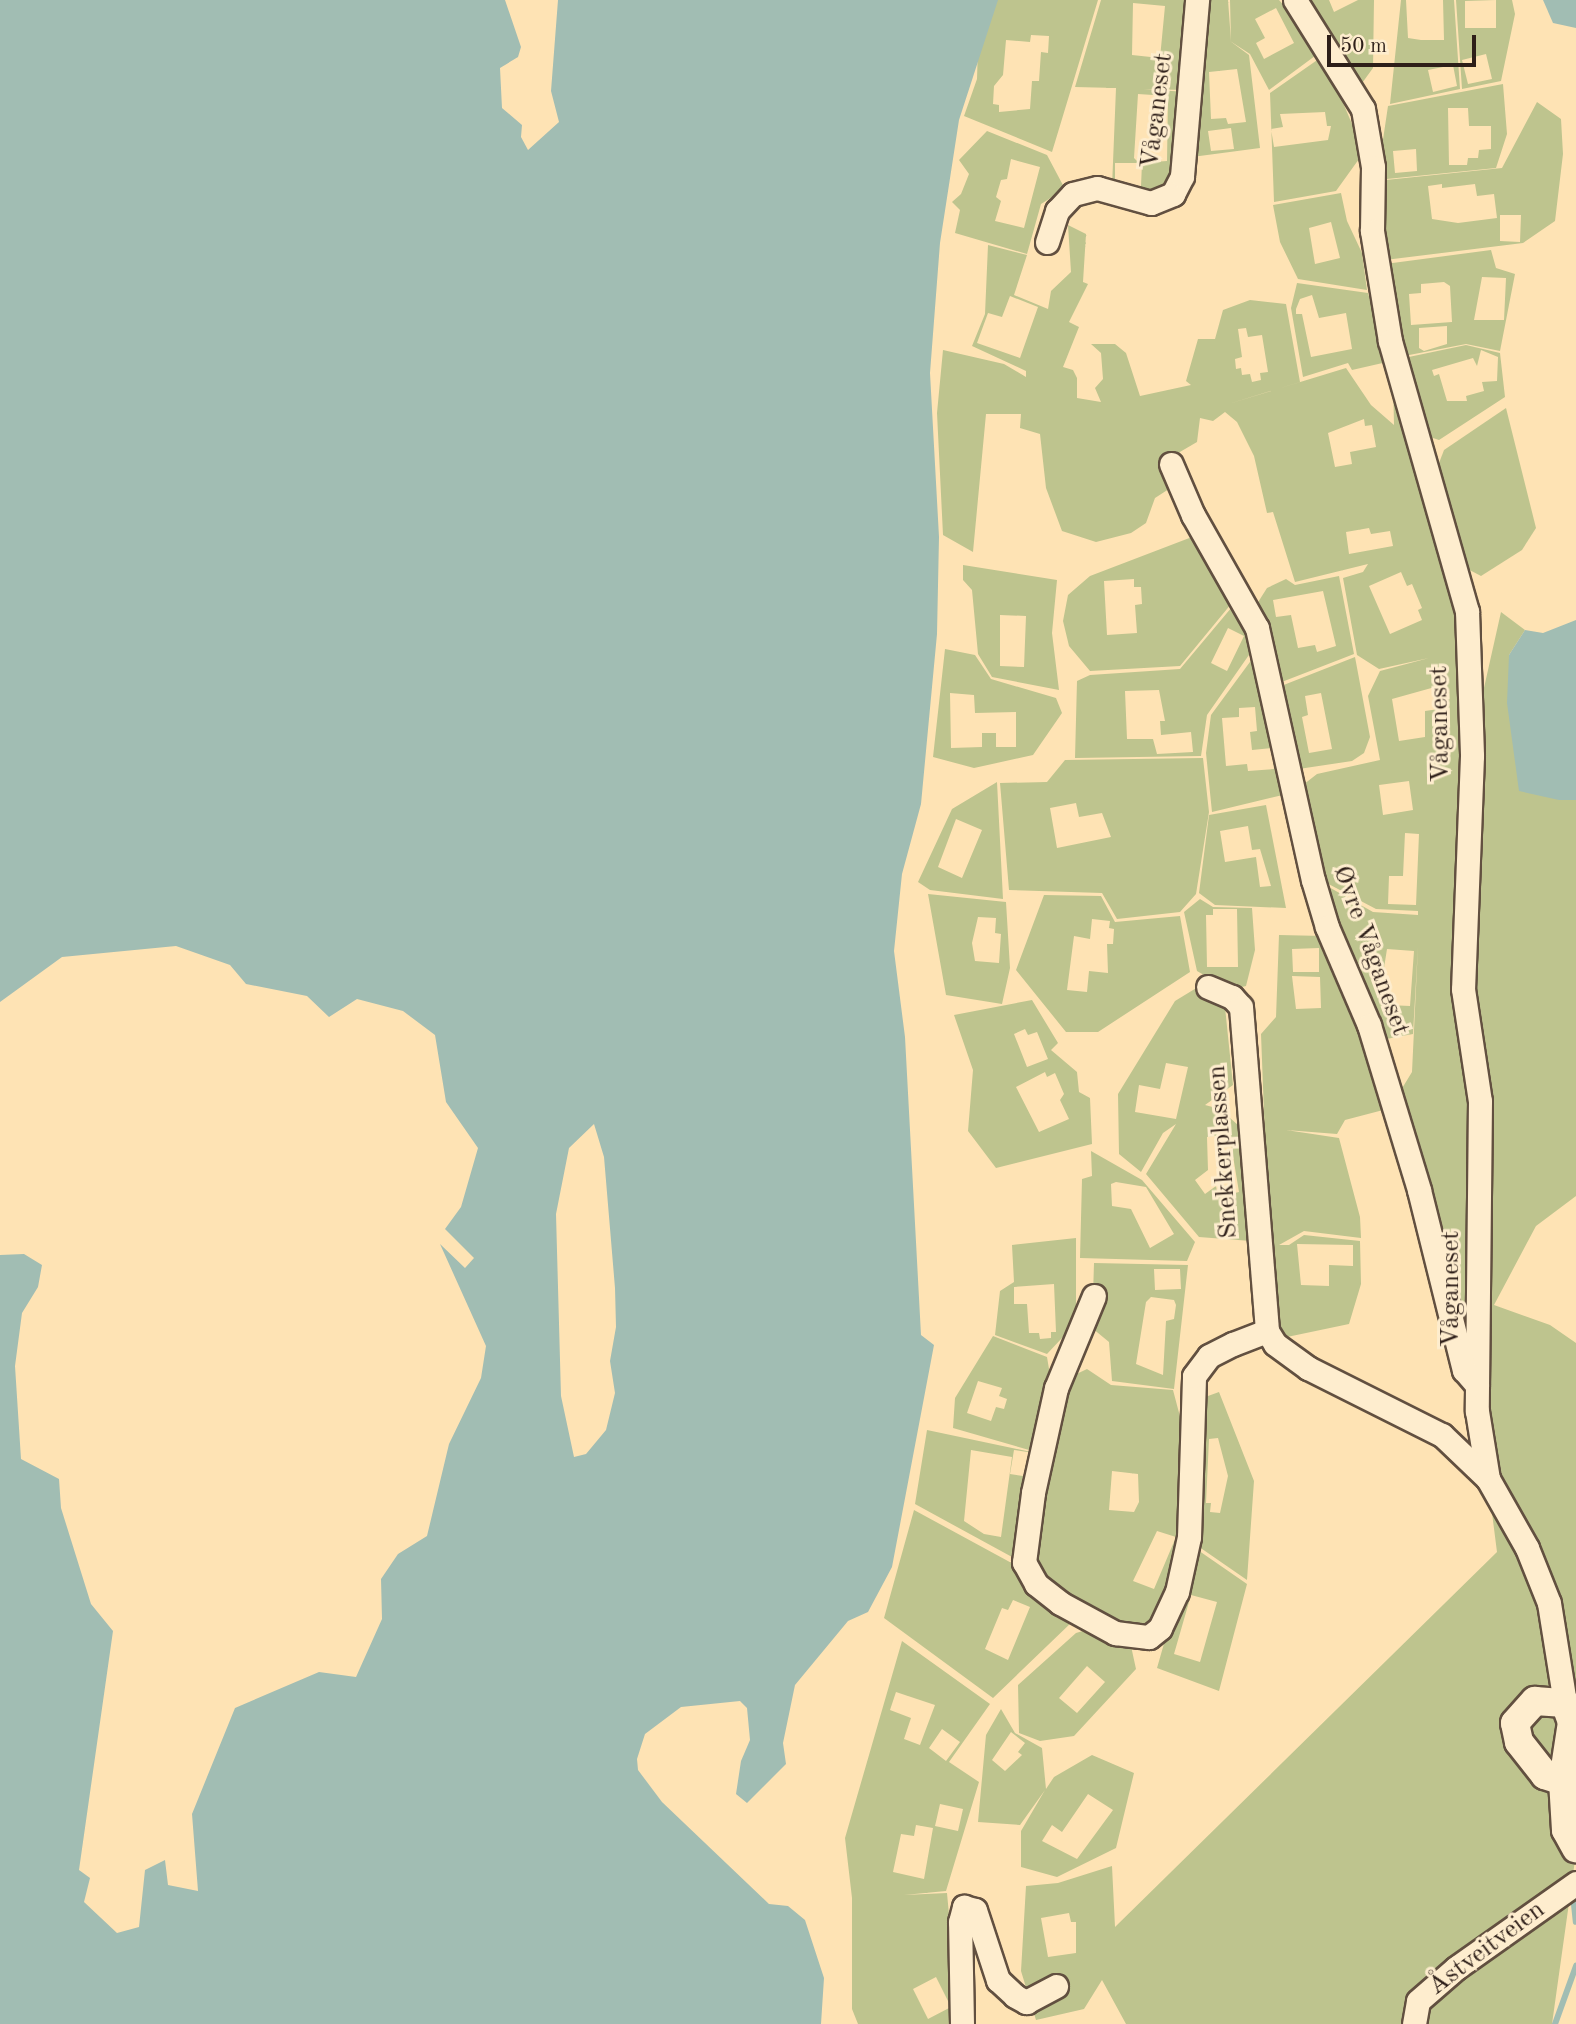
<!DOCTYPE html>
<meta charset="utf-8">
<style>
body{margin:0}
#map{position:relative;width:1576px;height:2024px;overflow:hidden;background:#fee3b4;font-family:"Old Standard TT",serif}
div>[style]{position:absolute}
.green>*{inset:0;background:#bec48e}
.water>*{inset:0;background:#a1bdb3}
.stream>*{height:6px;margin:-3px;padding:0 3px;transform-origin:3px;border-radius:3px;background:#a1bdb3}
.roads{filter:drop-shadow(2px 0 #625040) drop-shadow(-2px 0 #625040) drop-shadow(0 2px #625040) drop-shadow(0 -2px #625040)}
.minor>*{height:23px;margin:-11.5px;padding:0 11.5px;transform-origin:11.5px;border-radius:11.5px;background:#feedce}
.tertiary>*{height:28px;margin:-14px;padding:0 14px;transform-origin:14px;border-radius:14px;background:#feedce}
span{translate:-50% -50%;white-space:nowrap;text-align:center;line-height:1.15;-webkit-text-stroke:6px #feedce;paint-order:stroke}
.street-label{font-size:26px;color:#2e1f19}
.scale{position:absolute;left:1327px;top:35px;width:149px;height:32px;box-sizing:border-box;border:4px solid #2e1f19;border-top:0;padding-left:9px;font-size:21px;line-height:24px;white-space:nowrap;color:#2e1f19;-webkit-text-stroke:5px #feedce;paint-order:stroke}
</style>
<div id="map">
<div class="green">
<div style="clip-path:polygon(evenodd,996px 0,1098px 0,1052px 152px,964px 116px,977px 79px,978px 47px,996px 0,1031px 35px,1049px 36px,1048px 53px,1041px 52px,1039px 81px,1032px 81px,1030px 109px,999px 112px,999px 105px,993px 104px,994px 86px,1003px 75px,1006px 40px,1030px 42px,1031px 35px)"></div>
<div style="clip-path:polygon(evenodd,1101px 0,1191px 0,1185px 90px,1144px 89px,1186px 92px,1177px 171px,1165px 195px,1112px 187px,1116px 88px,1075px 87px,1101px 0,1133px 3px,1165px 6px,1160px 58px,1132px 55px,1133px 3px,1101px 0,1138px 94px,1168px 96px,1167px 161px,1139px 163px,1134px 158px,1138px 94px,1101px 0,1115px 163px,1142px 163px,1141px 186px,1115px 185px,1115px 163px)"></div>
<div style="clip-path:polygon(evenodd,1206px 0,1228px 0,1231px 41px,1230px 0,1279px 0,1323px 50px,1269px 90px,1250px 54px,1230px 41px,1249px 55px,1260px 148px,1192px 157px,1206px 0,1276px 8px,1294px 43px,1264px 59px,1256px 43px,1265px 38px,1255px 19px,1276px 8px,1206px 0,1237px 69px,1246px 122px,1228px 124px,1226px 118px,1211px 119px,1209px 72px,1237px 69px,1206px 0,1231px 128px,1234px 149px,1211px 151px,1208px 131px,1231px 128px)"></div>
<div style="clip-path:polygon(1302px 0,1329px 0,1334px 12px,1358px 0,1374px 0,1373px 68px,1357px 90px)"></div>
<div style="clip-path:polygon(evenodd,1401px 0,1406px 0,1408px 38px,1421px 40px,1444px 40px,1443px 0,1454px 0,1460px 89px,1390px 104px,1401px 0,1453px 65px,1457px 86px,1433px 92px,1428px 70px,1453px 65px)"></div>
<div style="clip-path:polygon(evenodd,1456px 0,1512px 0,1515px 14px,1501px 81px,1462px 89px,1456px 0,1496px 0,1496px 28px,1465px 28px,1465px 1px,1496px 0,1456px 0,1486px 54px,1492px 79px,1468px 84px,1462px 60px,1486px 54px)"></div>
<div style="clip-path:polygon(evenodd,1323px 56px,1364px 152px,1336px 191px,1274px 202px,1270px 93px,1323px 56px,1325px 112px,1327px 126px,1331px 126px,1328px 140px,1274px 147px,1271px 129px,1283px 127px,1280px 114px,1325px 112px)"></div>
<div style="clip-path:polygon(evenodd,1503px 84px,1507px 134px,1496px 168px,1377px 180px,1388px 106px,1503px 84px,1448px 108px,1468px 108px,1469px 126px,1491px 126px,1491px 149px,1479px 150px,1478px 158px,1468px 158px,1467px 165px,1449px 165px,1448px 108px,1503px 84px,1416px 149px,1417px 171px,1395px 173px,1393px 151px,1416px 149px)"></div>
<div style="clip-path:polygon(evenodd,1537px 102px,1561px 119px,1563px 154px,1555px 221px,1523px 243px,1385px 260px,1376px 181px,1502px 168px,1537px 102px,1442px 184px,1442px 188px,1475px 184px,1477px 196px,1494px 194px,1497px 218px,1458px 223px,1432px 219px,1428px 186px,1442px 184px,1537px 102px,1500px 215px,1521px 215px,1520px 242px,1500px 241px,1500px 215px)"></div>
<div style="clip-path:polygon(evenodd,987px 131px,1047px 155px,1065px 189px,1041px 204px,1027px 254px,955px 233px,960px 210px,952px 202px,961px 194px,969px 174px,959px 160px,987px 131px,1011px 159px,1040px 167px,1024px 228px,995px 221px,1001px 201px,996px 197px,1001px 180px,1007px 179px,1011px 159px)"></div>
<div style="clip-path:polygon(evenodd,1341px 193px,1347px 221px,1362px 253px,1367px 290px,1298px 279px,1280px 242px,1273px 205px,1341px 193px,1331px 222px,1340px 258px,1315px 264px,1309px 228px,1331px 222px)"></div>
<div style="clip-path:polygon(evenodd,1068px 225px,1086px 234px,1083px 282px,1088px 284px,1069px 322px,1079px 327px,1063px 367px,1073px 370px,1077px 378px,1077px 398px,1101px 402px,1095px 388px,1103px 379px,1101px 353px,1091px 344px,1115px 344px,1126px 353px,1140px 396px,1191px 385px,1186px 381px,1198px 339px,1215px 339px,1223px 310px,1250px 300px,1286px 304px,1300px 382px,1225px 405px,1346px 368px,1371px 405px,1394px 425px,1393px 378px,1456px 607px,1460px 795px,1501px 612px,1525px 630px,1509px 655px,1559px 800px,1576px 800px,1576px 1196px,1536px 1226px,1494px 1305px,1550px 1325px,1576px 1343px,1576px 1853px,1552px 2024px,1126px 2024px,1102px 1980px,1084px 2009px,1036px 2020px,1021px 1971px,1026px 1886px,1058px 1883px,1112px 1866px,1115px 1927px,1497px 1552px,1487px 1474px,1401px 1090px,1412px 1072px,1418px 946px,1413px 1034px,1381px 1040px,1320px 882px,1373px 912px,1418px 915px,1418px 911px,1376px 909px,1319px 879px,1299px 788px,1317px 774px,1380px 760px,1368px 696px,1380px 671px,1429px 658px,1379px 669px,1357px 655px,1343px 578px,1363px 572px,1368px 564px,1295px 582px,1273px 512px,1267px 513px,1254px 456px,1237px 422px,1225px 412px,1213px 421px,1200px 418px,1197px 442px,1161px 463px,1172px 487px,1155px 498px,1146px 523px,1131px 533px,1096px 542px,1062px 531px,1046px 488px,1040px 434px,1020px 428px,1021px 414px,986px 414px,973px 552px,943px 535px,937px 413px,943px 350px,1004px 364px,1026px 377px,1026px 371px,972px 346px,985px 314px,988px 245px,1027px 255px,1014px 295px,1048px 309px,1051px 291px,1071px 272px,1068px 225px,1010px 296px,1038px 307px,1020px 358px,977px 343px,988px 313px,1002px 317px,1010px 296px,1068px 225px,1246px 328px,1248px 337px,1262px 335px,1268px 372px,1260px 373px,1261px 380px,1252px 382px,1250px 374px,1242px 375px,1241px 368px,1236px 369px,1235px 359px,1242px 357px,1238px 329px,1246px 328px,1068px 225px,1364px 419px,1365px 426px,1372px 425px,1376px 447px,1350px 452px,1352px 464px,1335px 467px,1328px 433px,1364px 419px,1068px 225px,1369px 528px,1371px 534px,1390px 531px,1393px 546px,1349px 554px,1346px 532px,1369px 528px,1068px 225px,1401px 572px,1407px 586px,1412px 584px,1422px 608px,1418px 610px,1422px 620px,1390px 634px,1369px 586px,1401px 572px,1068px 225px,1435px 687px,1439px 709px,1425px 711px,1425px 737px,1399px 741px,1392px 699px,1435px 687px,1068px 225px,1409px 781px,1413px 810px,1383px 815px,1379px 785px,1409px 781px,1068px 225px,1405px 833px,1419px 834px,1416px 905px,1388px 904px,1389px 876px,1403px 876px,1405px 833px,1068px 225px,1387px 949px,1414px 951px,1410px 1006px,1388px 1005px,1389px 988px,1381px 987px,1387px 949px,1068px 225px,1069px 1913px,1071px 1922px,1076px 1922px,1076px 1953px,1048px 1957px,1041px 1918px,1069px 1913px)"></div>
<div style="clip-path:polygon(evenodd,1491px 250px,1496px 268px,1515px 274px,1500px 351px,1466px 344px,1404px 356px,1385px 264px,1491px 250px,1482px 277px,1506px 278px,1504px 320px,1474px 320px,1482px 277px,1491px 250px,1444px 282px,1450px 286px,1452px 322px,1411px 325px,1409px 294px,1421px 293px,1421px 284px,1444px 282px,1491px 250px,1447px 326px,1447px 344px,1424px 351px,1419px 348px,1419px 328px,1447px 326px)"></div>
<div style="clip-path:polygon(evenodd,1297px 283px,1368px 293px,1387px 362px,1352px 370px,1348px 363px,1303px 377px,1291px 308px,1297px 283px,1312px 295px,1319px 318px,1346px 313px,1352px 349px,1311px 357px,1302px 314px,1296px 314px,1296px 309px,1300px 299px,1312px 295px)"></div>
<div style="clip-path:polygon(evenodd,1466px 345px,1500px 353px,1505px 397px,1439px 440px,1427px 436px,1404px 358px,1466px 345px,1481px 350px,1498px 357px,1497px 381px,1482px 382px,1484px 391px,1466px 396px,1467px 401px,1447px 401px,1439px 374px,1434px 376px,1432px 370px,1473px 358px,1477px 366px,1481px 350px)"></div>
<div style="clip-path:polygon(1506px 408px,1536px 528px,1522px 550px,1481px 576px,1462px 566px,1436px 471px,1444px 450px)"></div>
<div style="clip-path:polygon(evenodd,1192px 537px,1207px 545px,1236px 598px,1180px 666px,1090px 671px,1069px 646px,1063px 621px,1068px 595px,1090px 576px,1192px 537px,1134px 579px,1134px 587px,1141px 587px,1142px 604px,1135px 605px,1137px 633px,1107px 635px,1104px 581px,1134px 579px)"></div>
<div style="clip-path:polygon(evenodd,963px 565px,1057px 580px,1052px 633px,1059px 690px,992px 677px,978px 654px,972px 590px,963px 580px,963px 565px,1000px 615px,1026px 616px,1024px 667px,1000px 666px,1000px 615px)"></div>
<div style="clip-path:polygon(evenodd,1339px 576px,1354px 654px,1274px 685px,1255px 607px,1267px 588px,1286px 579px,1295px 585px,1339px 576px,1323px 591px,1336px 646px,1317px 652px,1315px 645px,1298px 648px,1291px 615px,1276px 617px,1273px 600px,1323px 591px)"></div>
<div style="clip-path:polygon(evenodd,1237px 601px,1258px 642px,1207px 715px,1201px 756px,1075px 758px,1077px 681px,1090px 675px,1180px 669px,1237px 601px,1228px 628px,1244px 636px,1227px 671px,1211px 663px,1228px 628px,1237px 601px,1159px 690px,1165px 721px,1160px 721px,1161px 735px,1191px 732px,1193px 752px,1157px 754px,1153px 739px,1127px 739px,1125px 691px,1159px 690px)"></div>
<div style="clip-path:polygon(evenodd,945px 649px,975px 655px,991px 679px,1056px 698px,1062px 713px,1033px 755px,974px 768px,933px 757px,945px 649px,950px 693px,974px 695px,975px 713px,1016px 712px,1016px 747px,996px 747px,996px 733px,982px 733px,982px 747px,951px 748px,950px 693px)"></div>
<div style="clip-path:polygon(evenodd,1258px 651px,1287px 794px,1212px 812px,1206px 753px,1211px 715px,1258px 651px,1255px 707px,1257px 731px,1250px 732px,1252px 750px,1272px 748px,1274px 769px,1248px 771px,1247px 764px,1226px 766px,1222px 718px,1239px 717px,1239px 708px,1255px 707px)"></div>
<div style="clip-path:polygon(evenodd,1355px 657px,1370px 737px,1364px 753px,1352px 761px,1292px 770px,1276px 688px,1355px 657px,1321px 693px,1332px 749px,1309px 753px,1302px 717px,1308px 715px,1305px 696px,1321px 693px)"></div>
<div style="clip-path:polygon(evenodd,1203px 758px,1209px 812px,1196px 894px,1180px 912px,1117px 919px,1102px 893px,1009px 890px,1000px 783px,1047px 782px,1065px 760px,1203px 758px,1076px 803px,1079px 817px,1102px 813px,1111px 837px,1057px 848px,1050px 808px,1076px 803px)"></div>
<div style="clip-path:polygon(evenodd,997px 782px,1003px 899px,930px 890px,918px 882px,952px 809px,997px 782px,956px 819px,982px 830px,962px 878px,938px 867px,956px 819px)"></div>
<div style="clip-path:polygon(evenodd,1266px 805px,1286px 908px,1215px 905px,1199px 893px,1209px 815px,1266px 805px,1248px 826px,1252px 850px,1260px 849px,1271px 886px,1260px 887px,1256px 857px,1225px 862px,1220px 831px,1248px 826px)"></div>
<div style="clip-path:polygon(evenodd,928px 894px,1006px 902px,1010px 968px,1002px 1004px,946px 995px,928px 894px,978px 917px,996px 918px,995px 933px,1001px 934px,999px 963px,975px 961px,972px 943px,978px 917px)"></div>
<div style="clip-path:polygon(evenodd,1044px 895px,1101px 896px,1115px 922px,1180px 916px,1190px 972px,1098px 1032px,1066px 1032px,1016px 970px,1044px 895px,1092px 919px,1110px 921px,1109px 928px,1114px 929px,1113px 944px,1107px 944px,1108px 973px,1089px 971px,1087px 992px,1067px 990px,1074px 936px,1090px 939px,1092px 919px)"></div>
<div style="clip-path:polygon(evenodd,1200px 899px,1213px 907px,1252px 908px,1255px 950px,1246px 986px,1230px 990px,1197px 971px,1184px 912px,1200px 899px,1213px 909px,1237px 909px,1238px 967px,1207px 967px,1206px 915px,1213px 915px,1213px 909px)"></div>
<div style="clip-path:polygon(evenodd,1279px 935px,1323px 936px,1387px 1109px,1345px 1120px,1337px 1134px,1286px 1130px,1339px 1138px,1360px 1217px,1361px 1238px,1304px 1231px,1279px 1245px,1289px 1245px,1304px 1235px,1360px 1241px,1361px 1284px,1349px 1324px,1287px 1337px,1276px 1325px,1269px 1245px,1261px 1034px,1276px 1017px,1279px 935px,1319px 948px,1319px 972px,1293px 972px,1292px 949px,1319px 948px,1279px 935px,1292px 976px,1320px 977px,1321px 1008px,1296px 1009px,1292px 976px,1279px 935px,1297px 1244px,1353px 1245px,1353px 1266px,1329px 1265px,1329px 1286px,1301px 1285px,1297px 1244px)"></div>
<div style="clip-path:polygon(evenodd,1198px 987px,1225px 1007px,1233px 1085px,1205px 1105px,1220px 1109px,1248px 1134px,1251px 1241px,1199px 1237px,1146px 1174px,1176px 1124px,1163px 1133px,1141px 1172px,1119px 1154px,1118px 1094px,1175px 1001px,1198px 987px,1166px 1063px,1188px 1067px,1176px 1119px,1135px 1112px,1139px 1085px,1160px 1089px,1166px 1063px,1198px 987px,1223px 1135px,1225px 1144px,1231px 1144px,1239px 1192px,1218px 1197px,1216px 1186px,1205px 1194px,1195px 1180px,1208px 1170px,1207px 1137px,1223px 1135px)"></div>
<div style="clip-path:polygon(evenodd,1032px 1000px,1058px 1043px,1051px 1050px,1077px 1072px,1079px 1092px,1090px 1098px,1092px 1144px,996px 1168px,968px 1131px,973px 1070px,954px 1015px,1032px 1000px,1025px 1029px,1028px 1035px,1037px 1032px,1048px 1059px,1027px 1067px,1014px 1034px,1025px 1029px,1032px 1000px,1045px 1072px,1047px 1077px,1055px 1073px,1064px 1094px,1060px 1100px,1069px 1119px,1039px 1132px,1016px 1087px,1045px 1072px)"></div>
<div style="clip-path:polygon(evenodd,1091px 1151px,1142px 1180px,1195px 1242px,1187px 1261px,1080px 1258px,1082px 1179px,1092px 1176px,1091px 1151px,1116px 1182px,1146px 1187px,1174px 1234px,1150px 1248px,1131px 1209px,1112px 1206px,1111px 1184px,1116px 1182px)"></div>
<div style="clip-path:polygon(evenodd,1076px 1238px,1076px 1323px,1047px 1354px,995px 1335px,1000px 1291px,1014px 1282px,1012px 1245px,1076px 1238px,1054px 1284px,1056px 1332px,1051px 1332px,1051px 1338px,1040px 1339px,1039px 1333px,1029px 1333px,1027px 1304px,1014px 1304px,1014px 1287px,1054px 1284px)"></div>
<div style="clip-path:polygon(evenodd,1094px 1263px,1188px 1265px,1174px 1389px,1112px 1381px,1109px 1342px,1092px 1328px,1094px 1263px,1154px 1269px,1180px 1269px,1181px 1289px,1155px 1290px,1154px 1269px,1094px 1263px,1151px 1297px,1174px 1300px,1176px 1305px,1174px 1319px,1166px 1321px,1163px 1375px,1136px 1364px,1146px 1302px,1151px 1297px)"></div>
<div style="clip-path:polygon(evenodd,993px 1336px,1047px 1357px,1052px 1387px,1036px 1452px,953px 1428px,955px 1398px,993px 1336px,978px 1381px,1002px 1388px,999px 1396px,1007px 1399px,1004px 1409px,996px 1407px,991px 1421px,967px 1413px,978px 1381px)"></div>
<div style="clip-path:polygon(evenodd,1087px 1369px,1111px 1385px,1173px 1390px,1183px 1428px,1183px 1493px,1173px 1588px,1159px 1622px,1141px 1629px,1117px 1625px,1046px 1586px,1033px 1555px,1064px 1380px,1087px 1369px,1112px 1471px,1138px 1474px,1139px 1502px,1134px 1512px,1109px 1510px,1112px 1471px,1087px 1369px,1157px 1531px,1176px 1537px,1154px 1589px,1133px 1581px,1157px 1531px)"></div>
<div style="clip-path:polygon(evenodd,1219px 1392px,1254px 1481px,1247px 1580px,1192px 1542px,1197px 1400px,1219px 1392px,1218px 1438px,1228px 1476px,1220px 1513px,1210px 1512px,1211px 1503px,1206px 1503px,1209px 1439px,1218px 1438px)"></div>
<div style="clip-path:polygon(evenodd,927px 1430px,1036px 1453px,1021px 1562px,915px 1504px,927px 1430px,971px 1450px,1012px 1457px,1001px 1537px,984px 1534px,964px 1521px,971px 1450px,927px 1430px,1014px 1450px,1034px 1453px,1030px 1477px,1010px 1474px,1014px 1450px)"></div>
<div style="clip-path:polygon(evenodd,914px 1510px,1019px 1567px,1073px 1621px,993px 1698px,884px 1618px,914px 1510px,1013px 1600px,1030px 1607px,1008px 1660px,985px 1649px,1002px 1608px,1008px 1610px,1013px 1600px)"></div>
<div style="clip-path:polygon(evenodd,1192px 1546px,1247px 1584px,1219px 1691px,1157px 1668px,1192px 1546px,1191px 1595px,1217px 1602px,1200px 1662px,1174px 1654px,1191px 1595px)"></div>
<div style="clip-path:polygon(evenodd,1093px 1628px,1131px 1646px,1136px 1669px,1074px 1736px,1040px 1741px,1019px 1733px,1018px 1685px,1076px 1633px,1093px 1628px,1087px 1666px,1105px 1682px,1077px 1713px,1059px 1698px,1087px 1666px)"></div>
<div style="clip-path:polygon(evenodd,902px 1641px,990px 1704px,949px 1762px,979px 1782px,946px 1891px,904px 1895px,947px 1893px,959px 2024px,858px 2024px,852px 2009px,852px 1898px,845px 1838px,902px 1641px,896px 1692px,935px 1705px,920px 1745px,904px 1739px,911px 1718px,890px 1710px,896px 1692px,902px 1641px,942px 1729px,960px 1742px,946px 1761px,929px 1748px,942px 1729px,902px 1641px,940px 1804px,963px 1809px,958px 1831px,935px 1826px,940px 1804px,902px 1641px,916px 1825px,933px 1828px,924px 1879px,893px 1872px,901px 1834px,914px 1836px,916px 1825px,902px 1641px,936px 1977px,951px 2007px,928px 2019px,913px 1989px,936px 1977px)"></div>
<div style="clip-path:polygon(evenodd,1001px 1709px,1015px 1733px,1042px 1748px,1046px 1789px,1054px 1777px,1092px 1755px,1134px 1773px,1116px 1848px,1057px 1877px,1021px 1867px,1021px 1831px,1045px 1790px,1020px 1825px,978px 1822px,986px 1735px,1001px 1709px,1011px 1732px,1025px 1743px,1018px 1752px,1022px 1755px,1005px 1771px,992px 1760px,1011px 1732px,1001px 1709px,1088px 1794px,1113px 1810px,1077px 1859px,1042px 1841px,1052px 1825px,1062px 1832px,1088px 1794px)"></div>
</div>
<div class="water">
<div style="clip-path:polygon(evenodd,0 0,505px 0,521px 47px,518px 57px,500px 68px,502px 108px,522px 125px,521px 137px,528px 150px,559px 122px,551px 91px,558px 0,998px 0,959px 120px,940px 243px,930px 373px,939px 537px,937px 634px,921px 804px,902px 874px,894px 951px,905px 1037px,921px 1335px,934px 1345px,892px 1567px,868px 1612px,848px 1621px,795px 1685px,783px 1743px,786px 1764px,747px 1803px,736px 1794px,741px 1761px,750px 1740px,747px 1708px,740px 1701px,681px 1707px,645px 1734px,637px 1759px,638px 1770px,662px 1802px,769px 1904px,788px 1906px,805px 1920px,824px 1978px,821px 2024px,0 2024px,0 1255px,24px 1254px,42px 1265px,38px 1287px,22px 1313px,15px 1366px,21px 1459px,59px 1479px,61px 1508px,91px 1604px,113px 1631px,79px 1870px,90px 1878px,84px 1902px,117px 1933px,139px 1927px,145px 1870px,165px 1860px,168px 1885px,198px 1891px,192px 1814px,235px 1708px,319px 1672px,356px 1677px,382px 1619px,381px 1579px,398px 1554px,427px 1536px,449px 1444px,481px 1378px,486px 1346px,440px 1244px,465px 1268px,474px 1258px,445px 1229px,461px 1207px,478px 1148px,446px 1102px,435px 1035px,403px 1011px,357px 999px,329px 1017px,307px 996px,246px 984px,230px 965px,176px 946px,62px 957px,0 1002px,0 0,594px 1124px,604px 1157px,615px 1288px,616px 1327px,610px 1361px,615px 1393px,606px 1430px,586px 1454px,574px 1457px,561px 1396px,556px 1214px,569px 1148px,594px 1124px)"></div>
<div style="clip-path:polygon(1543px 0,1576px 0,1576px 28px,1553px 23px)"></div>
<div style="clip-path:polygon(1576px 620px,1576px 800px,1559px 800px,1519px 791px,1507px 703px,1509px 655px,1525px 630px,1543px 633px)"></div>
</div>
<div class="stream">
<div style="left:1573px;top:1895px;width:27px;rotate:84deg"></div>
<div style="left:1555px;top:2024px;width:62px;rotate:-70.1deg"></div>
</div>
<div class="roads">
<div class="minor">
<div style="left:1295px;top:0;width:128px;rotate:58deg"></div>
<div style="left:1363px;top:109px;width:59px;rotate:80.2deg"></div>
<div style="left:1373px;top:167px;width:64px;rotate:90.9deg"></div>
<div style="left:1372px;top:231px;width:111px;rotate:80.7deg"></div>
<div style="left:1390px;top:341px;width:281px;rotate:74.1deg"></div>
<div style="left:1467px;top:611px;width:145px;rotate:88deg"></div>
<div style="left:1472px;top:756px;width:233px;rotate:92.2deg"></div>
<div style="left:1463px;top:989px;width:113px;rotate:81.4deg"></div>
<div style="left:1480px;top:1101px;width:310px;rotate:90.6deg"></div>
<div style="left:1477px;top:1411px;width:69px;rotate:80.8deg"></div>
<div style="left:1488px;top:1479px;width:79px;rotate:60.5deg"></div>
<div style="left:1527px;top:1548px;width:59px;rotate:68.2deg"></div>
<div style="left:1549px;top:1603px;width:101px;rotate:80.9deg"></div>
<div style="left:1047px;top:242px;width:33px;rotate:-72deg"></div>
<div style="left:1057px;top:211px;width:23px;rotate:-47deg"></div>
<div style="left:1073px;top:194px;width:25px;rotate:-14deg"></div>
<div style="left:1097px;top:188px;width:56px;rotate:15.5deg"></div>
<div style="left:1151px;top:203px;width:24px;rotate:-22deg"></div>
<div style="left:1173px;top:194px;width:20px;rotate:-63deg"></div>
<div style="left:1182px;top:176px;width:177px;rotate:-85.1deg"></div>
<div style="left:1171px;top:464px;width:56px;rotate:66.7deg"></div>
<div style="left:1193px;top:515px;width:130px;rotate:60.5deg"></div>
<div style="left:1257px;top:628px;width:258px;rotate:77.5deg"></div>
<div style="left:1313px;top:880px;width:49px;rotate:73.4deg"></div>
<div style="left:1327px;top:927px;width:107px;rotate:66.8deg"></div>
<div style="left:1369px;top:1025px;width:172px;rotate:73.1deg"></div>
<div style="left:1419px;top:1190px;width:186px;rotate:76deg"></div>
<div style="left:1464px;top:1370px;width:20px;rotate:49deg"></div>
<div style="left:1208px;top:987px;width:26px;rotate:23deg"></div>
<div style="left:1232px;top:997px;width:13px;rotate:48deg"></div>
<div style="left:1241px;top:1007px;width:325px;rotate:85.4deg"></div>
<div style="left:1094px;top:1296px;width:100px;rotate:112.4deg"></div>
<div style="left:1056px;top:1388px;width:107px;rotate:102.4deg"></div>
<div style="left:1033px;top:1493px;width:70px;rotate:97.4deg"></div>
<div style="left:1024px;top:1562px;width:25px;rotate:61deg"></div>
<div style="left:1036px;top:1584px;width:31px;rotate:38deg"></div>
<div style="left:1060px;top:1603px;width:63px;rotate:28.6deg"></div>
<div style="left:1115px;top:1633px;width:34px;rotate:7deg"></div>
<div style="left:1149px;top:1637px;width:14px;rotate:-39deg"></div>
<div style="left:1160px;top:1628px;width:40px;rotate:-65deg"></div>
<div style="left:1177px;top:1592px;width:56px;rotate:-77.7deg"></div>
<div style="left:1189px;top:1537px;width:161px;rotate:-88.2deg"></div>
<div style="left:1194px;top:1376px;width:25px;rotate:-53deg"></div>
<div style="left:1209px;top:1356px;width:27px;rotate:-27deg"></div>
<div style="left:1233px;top:1344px;width:36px;rotate:-21deg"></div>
<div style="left:1267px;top:1331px;width:15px;rotate:58deg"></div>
<div style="left:1275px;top:1344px;width:41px;rotate:36deg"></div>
<div style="left:1308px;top:1368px;width:150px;rotate:26.6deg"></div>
<div style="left:1442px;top:1435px;width:64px;rotate:43.7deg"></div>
<div style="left:962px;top:2024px;width:102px;rotate:-91.1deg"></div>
<div style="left:960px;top:1922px;width:16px;rotate:-75deg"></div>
<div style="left:964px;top:1907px;width:11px;rotate:15deg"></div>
<div style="left:975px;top:1910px;width:74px;rotate:71.8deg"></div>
<div style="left:998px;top:1980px;width:23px;rotate:43deg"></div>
<div style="left:1015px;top:1996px;width:13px;rotate:29deg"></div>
<div style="left:1026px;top:2002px;width:34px;rotate:-28deg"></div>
<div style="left:1414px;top:2024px;width:23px;rotate:-80deg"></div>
<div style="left:1418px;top:2001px;width:50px;rotate:-41deg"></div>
<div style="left:1456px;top:1968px;width:147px;rotate:-35.3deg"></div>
</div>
<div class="tertiary">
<div style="left:1563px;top:1781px;width:19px;rotate:-162deg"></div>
<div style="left:1545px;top:1775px;width:42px;rotate:-128.2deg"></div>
<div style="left:1519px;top:1742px;width:19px;rotate:-102deg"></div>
<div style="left:1515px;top:1723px;width:30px;rotate:-48deg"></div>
<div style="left:1535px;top:1701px;width:30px;rotate:4deg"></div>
<div style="left:1565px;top:1703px;width:20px;rotate:70deg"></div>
<div style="left:1572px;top:1722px;width:60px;rotate:98.7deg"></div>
<div style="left:1563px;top:1781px;width:49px;rotate:86.5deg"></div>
<div style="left:1566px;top:1830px;width:21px;rotate:61deg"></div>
</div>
</div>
<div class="street-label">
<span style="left:1158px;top:111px;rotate:-83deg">Våganeset</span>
<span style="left:1441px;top:724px;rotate:-91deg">Våganeset</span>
<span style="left:1370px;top:951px;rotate:70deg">Øvre Våganeset</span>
<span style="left:1224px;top:1152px;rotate:-94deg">Snekkerplassen</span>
<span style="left:1452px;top:1289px;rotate:-90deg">Våganeset</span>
<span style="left:1487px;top:1949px;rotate:-37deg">Åstveitveien</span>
</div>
<div class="scale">50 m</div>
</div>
